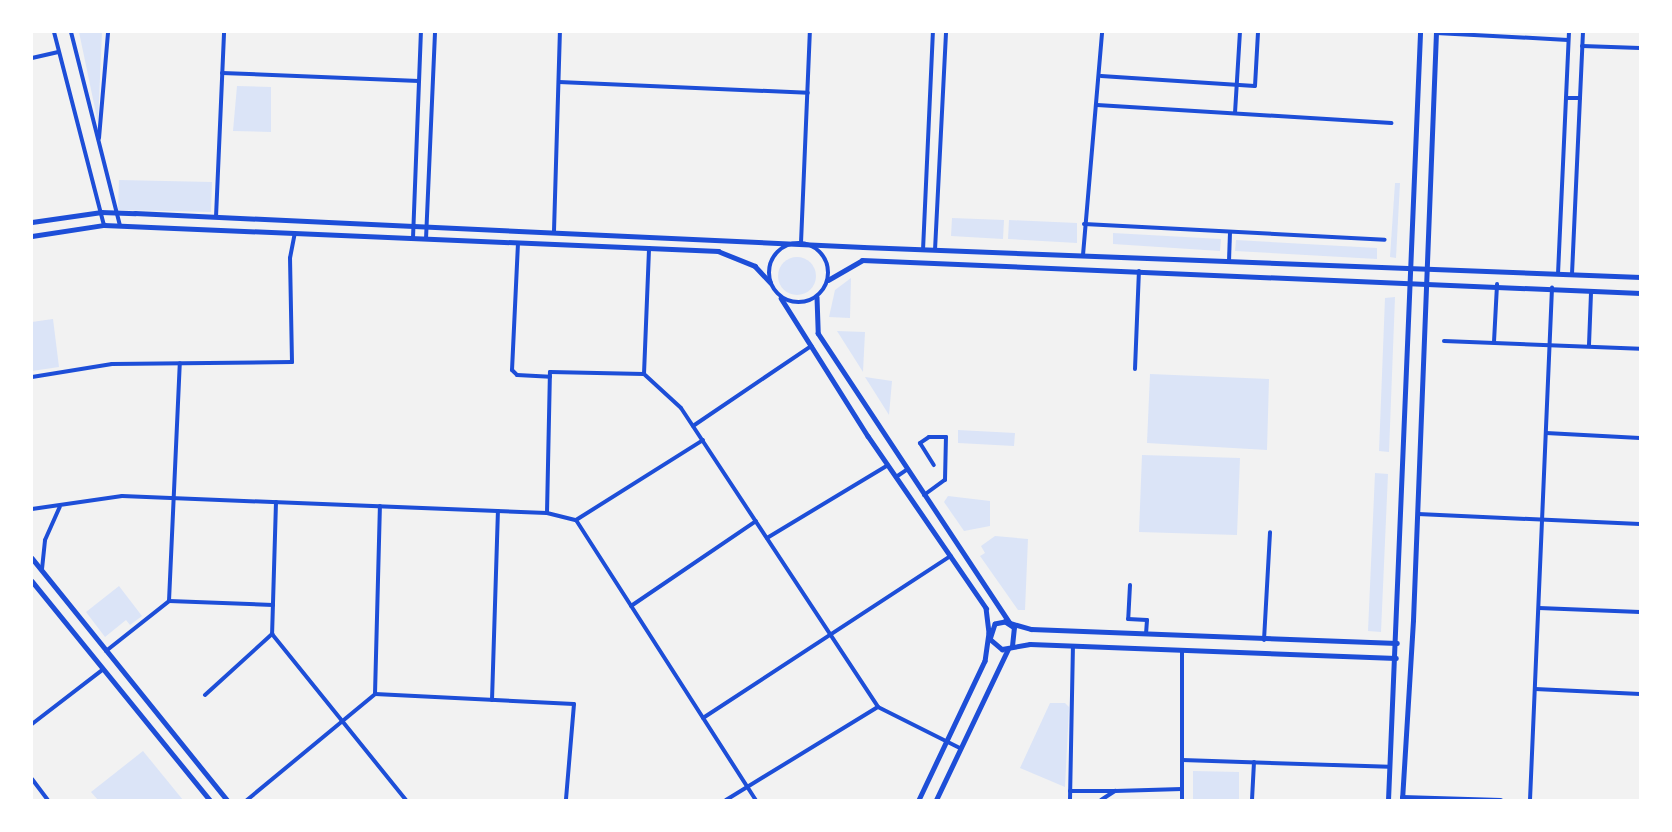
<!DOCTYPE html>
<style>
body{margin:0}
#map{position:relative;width:1672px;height:832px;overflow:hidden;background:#f2f2f2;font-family:"Nunito Sans",sans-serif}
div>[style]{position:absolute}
.green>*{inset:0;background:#dbe4f7}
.round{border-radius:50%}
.minor>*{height:4px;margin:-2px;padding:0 2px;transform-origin:2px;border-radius:2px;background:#1d4ed8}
.tertiary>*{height:4.5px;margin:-2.25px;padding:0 2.25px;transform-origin:2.25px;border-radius:2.25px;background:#1d4ed8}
.tertiary>.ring{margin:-2.25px;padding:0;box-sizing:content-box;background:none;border:4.5px solid #1d4ed8;border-radius:50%}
.secondary>*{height:5px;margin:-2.5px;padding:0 2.5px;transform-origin:2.5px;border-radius:2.5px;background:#1d4ed8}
span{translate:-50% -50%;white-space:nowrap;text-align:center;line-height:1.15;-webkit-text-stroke:5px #fff;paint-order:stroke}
.frame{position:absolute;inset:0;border:33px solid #fff;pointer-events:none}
</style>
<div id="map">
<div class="green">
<div style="clip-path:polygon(79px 32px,102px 32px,98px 123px)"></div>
<div style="clip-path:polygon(237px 86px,271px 87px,271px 132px,233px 131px)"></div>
<div style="clip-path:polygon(119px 180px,212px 182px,211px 212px,118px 210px)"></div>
<div style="clip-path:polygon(1395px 183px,1400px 183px,1396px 258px,1390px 257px)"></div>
<div style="clip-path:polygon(952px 218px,1004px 220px,1003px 239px,951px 236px)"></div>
<div style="clip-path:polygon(1009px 220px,1077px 223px,1077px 243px,1008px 239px)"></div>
<div style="clip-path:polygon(1113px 233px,1221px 239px,1220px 251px,1113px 244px)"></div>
<div style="clip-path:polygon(1236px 240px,1377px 248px,1377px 259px,1235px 251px)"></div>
<div class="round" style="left:778px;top:257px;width:38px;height:38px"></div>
<div style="clip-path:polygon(851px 278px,850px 318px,829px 317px,835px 290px)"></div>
<div style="clip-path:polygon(1395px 297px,1389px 452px,1379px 451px,1385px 298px)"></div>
<div style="clip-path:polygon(53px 319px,59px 367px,32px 371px,32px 322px)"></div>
<div style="clip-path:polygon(837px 331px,865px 332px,863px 372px)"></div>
<div style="clip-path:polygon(1150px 374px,1269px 379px,1267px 450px,1147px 443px)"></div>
<div style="clip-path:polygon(865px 377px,892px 381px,889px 415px)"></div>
<div style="clip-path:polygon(958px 430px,1015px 433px,1014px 446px,958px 443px)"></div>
<div style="clip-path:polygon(1142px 455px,1240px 458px,1237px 535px,1139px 532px)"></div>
<div style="clip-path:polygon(1375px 473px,1388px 474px,1381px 632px,1368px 631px)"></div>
<div style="clip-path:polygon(948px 496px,990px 501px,990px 526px,964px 531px,944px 502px)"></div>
<div style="clip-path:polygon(995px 536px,1028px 539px,1025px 610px,1018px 610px,980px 556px,985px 553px,981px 546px)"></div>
<div style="clip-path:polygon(119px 586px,142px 616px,130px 625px,126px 620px,105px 637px,86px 612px)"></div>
<div style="clip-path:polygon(1050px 703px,1065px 703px,1069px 707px,1065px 787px,1020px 768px)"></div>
<div style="clip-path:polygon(143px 751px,183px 800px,98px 800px,91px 792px)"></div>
<div style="clip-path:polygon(1193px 771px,1239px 772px,1239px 800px,1193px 800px)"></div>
</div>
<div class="minor">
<div style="left:54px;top:32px;width:199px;rotate:75.5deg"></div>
<div style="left:71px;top:32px;width:199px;rotate:75.8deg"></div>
<div style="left:1436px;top:33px;width:132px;rotate:3deg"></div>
<div style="left:1582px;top:46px;width:58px;rotate:2deg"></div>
<div style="left:32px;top:58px;width:27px;rotate:-13deg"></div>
<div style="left:222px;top:73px;width:197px;rotate:2.3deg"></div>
<div style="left:1101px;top:76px;width:154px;rotate:3.7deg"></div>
<div style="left:1255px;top:86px;width:54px;rotate:-86.8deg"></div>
<div style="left:559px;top:82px;width:249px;rotate:2.5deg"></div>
<div style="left:1566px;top:98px;width:14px"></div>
<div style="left:1097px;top:105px;width:295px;rotate:3.5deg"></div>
<div style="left:1235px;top:113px;width:81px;rotate:-86.5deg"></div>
<div style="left:99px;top:138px;width:106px;rotate:-85.1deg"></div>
<div style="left:216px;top:217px;width:185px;rotate:-87.5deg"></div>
<div style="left:1084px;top:224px;width:301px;rotate:3deg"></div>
<div style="left:554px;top:231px;width:199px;rotate:-88.3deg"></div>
<div style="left:413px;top:238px;width:206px;rotate:-87.8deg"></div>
<div style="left:426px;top:239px;width:207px;rotate:-87.5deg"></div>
<div style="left:518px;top:243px;width:127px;rotate:92.7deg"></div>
<div style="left:512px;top:370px;width:7px;rotate:45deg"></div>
<div style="left:517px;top:375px;width:33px;rotate:3deg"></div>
<div style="left:801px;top:243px;width:211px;rotate:-87.6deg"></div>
<div style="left:923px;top:250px;width:218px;rotate:-87.4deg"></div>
<div style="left:935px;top:250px;width:218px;rotate:-87.1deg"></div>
<div style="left:1083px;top:255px;width:224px;rotate:-85.1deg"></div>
<div style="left:1229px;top:261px;width:29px;rotate:-88deg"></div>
<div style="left:1558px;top:274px;width:242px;rotate:-87.4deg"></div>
<div style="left:1572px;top:274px;width:242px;rotate:-87.4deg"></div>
<div style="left:1444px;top:341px;width:196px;rotate:2.3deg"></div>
<div style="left:1494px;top:342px;width:58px;rotate:-87deg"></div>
<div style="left:1589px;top:345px;width:53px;rotate:-87.8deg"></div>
<div style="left:1135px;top:369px;width:98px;rotate:-87.7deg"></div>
<div style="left:644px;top:374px;width:126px;rotate:-87.7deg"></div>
<div style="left:32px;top:377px;width:81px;rotate:-9.2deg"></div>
<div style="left:112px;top:364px;width:180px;rotate:-0.6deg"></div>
<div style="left:292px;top:362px;width:104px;rotate:-91.1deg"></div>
<div style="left:290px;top:258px;width:25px;rotate:-79deg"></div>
<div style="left:693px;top:426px;width:143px;rotate:-34.1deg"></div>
<div style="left:1546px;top:433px;width:94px;rotate:3deg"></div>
<div style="left:896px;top:477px;width:14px;rotate:-34deg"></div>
<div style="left:924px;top:495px;width:26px;rotate:-36deg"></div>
<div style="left:945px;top:480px;width:43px;rotate:-88.7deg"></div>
<div style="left:946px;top:437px;width:17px;rotate:180deg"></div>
<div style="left:929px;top:437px;width:11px;rotate:146deg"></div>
<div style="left:920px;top:443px;width:26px;rotate:58deg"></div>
<div style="left:276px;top:502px;width:132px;rotate:91.7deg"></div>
<div style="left:272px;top:634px;width:213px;rotate:51.1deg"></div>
<div style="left:32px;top:509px;width:91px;rotate:-8.2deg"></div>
<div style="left:122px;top:496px;width:425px;rotate:2.3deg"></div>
<div style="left:547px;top:513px;width:30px;rotate:14deg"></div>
<div style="left:576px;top:520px;width:333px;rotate:57.3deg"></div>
<div style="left:547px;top:513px;width:141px;rotate:-88.8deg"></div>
<div style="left:550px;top:372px;width:94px;rotate:1.2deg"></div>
<div style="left:644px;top:374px;width:50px;rotate:42.6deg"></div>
<div style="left:681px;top:408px;width:358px;rotate:56.6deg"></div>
<div style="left:878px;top:707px;width:92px;rotate:26.6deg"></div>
<div style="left:1418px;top:514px;width:222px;rotate:2.6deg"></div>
<div style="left:576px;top:520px;width:150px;rotate:-32.2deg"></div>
<div style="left:767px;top:538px;width:141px;rotate:-31.1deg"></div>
<div style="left:42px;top:569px;width:29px;rotate:-84deg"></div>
<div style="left:45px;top:540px;width:36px;rotate:-66deg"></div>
<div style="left:1130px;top:585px;width:34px;rotate:93deg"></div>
<div style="left:1128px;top:619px;width:19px;rotate:3deg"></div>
<div style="left:1147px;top:620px;width:14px;rotate:94deg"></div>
<div style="left:169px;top:601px;width:238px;rotate:-87.4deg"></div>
<div style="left:631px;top:606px;width:151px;rotate:-34.2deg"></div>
<div style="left:1539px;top:608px;width:101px;rotate:2.3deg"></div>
<div style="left:1264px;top:640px;width:108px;rotate:-86.8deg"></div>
<div style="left:106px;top:651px;width:80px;rotate:-38.4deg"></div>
<div style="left:169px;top:601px;width:104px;rotate:2.2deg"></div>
<div style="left:1535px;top:689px;width:105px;rotate:2.7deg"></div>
<div style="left:375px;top:694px;width:188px;rotate:-88.5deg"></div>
<div style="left:205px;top:695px;width:91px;rotate:-42.3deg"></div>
<div style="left:492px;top:700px;width:189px;rotate:-88.2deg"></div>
<div style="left:703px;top:718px;width:296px;rotate:-33.2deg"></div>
<div style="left:32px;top:724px;width:88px;rotate:-37.6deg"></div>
<div style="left:1182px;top:760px;width:207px;rotate:1.9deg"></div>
<div style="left:32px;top:779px;width:26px;rotate:53deg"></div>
<div style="left:1070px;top:791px;width:45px"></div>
<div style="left:247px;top:800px;width:166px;rotate:-39.6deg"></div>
<div style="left:375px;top:694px;width:199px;rotate:2.9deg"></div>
<div style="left:574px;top:704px;width:96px;rotate:94.8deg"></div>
<div style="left:726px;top:800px;width:178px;rotate:-31.5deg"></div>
<div style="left:1070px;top:800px;width:154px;rotate:-88.9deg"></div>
<div style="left:1101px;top:800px;width:17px;rotate:-33deg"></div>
<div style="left:1115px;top:791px;width:67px;rotate:-1.7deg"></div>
<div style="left:1182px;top:800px;width:150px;rotate:-90deg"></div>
<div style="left:1252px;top:800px;width:38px;rotate:-87deg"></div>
<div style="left:1530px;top:800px;width:513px;rotate:-87.54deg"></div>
</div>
<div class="tertiary">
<div style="left:32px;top:222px;width:70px;rotate:-8.2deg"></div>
<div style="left:101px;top:212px;width:34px;rotate:2deg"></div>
<div style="left:135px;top:213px;width:729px;rotate:2.67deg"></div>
<div style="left:863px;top:247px;width:778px;rotate:2.21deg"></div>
<div style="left:32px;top:236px;width:73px;rotate:-8.7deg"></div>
<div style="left:104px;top:225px;width:615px;rotate:2.42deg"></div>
<div style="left:718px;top:251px;width:40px;rotate:22deg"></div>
<div style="left:755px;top:266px;width:22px;rotate:47deg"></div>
<div class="ring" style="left:769px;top:243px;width:55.5px;height:55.5px"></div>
<div style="left:828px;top:280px;width:39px;rotate:-30deg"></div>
<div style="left:862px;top:260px;width:779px;rotate:2.43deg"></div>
<div style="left:817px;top:297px;width:36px;rotate:88deg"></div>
<div style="left:818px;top:333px;width:348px;rotate:56.5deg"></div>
<div style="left:1010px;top:623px;width:22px;rotate:16deg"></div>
<div style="left:1031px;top:629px;width:366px;rotate:2.2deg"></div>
<div style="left:781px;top:298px;width:163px;rotate:57.8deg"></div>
<div style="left:868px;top:436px;width:209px;rotate:55.5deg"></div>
<div style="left:986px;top:608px;width:25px;rotate:83deg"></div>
<div style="left:989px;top:633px;width:28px;rotate:98deg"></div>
<div style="left:985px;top:661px;width:154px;rotate:115.4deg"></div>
<div style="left:32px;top:558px;width:311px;rotate:51.1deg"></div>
<div style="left:32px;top:581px;width:282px;rotate:50.9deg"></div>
<div style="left:1012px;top:646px;width:18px;rotate:-84deg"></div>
<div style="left:1014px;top:628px;width:11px;rotate:-146deg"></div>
<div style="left:1005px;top:622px;width:10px;rotate:169deg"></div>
<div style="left:995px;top:624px;width:16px;rotate:108deg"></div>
<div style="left:990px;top:639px;width:16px;rotate:40deg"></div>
<div style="left:1002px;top:649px;width:28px;rotate:-10deg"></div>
<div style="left:1030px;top:644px;width:366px;rotate:2.2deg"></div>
<div style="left:1402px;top:797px;width:98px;rotate:1.8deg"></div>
<div style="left:936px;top:800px;width:167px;rotate:-64.5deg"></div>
</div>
<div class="secondary">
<div style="left:1388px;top:800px;width:769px;rotate:-87.61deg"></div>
<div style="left:1402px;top:800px;width:180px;rotate:-86.5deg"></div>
<div style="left:1413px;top:620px;width:588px;rotate:-87.76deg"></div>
</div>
<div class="frame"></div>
</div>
